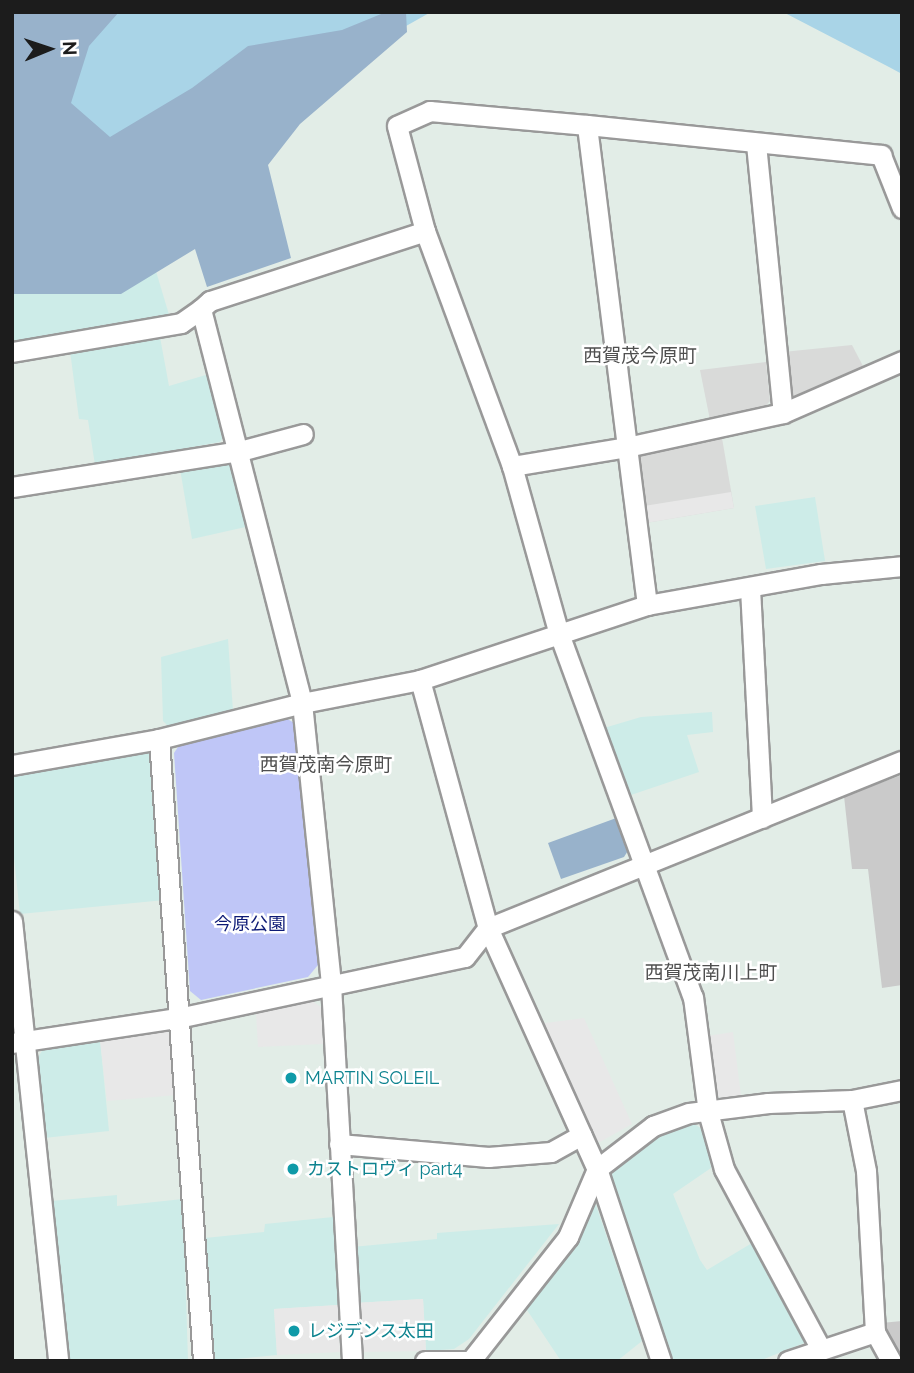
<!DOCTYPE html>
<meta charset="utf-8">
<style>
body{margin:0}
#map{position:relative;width:914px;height:1373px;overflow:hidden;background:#e2ede7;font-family:Raleway,"Noto Sans JP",sans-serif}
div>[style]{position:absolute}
.residential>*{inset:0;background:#d9dad9}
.religious>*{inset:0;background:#cacaca}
.farmland>*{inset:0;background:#cdece8}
.grass>*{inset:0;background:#a9d4e7}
.forest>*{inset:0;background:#98b2cb}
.park>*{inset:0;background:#bfc6f7}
.parking>*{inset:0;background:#e8e8e8}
.roads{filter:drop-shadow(2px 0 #999) drop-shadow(-2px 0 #999) drop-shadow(0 2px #999) drop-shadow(0 -2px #999)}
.street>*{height:19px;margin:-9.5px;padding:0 9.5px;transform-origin:9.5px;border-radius:9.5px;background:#fff}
.dots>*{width:19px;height:19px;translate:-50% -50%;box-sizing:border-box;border:4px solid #fff;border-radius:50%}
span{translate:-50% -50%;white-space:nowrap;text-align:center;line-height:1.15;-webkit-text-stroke:5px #fff;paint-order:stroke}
.park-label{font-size:18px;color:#0e1b76}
.culture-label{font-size:18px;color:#0d838f}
.left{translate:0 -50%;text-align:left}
.neighbourhood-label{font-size:19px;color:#4f4f4f}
.frame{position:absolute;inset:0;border:14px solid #1c1c1c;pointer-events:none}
.north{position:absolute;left:14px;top:14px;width:70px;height:70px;-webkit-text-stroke:5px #fff;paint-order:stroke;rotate:88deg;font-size:19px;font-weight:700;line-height:28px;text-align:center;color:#1c1c1c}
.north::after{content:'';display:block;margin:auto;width:24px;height:32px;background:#1c1c1c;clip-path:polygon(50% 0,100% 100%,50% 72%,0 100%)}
</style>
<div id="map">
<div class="residential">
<div style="clip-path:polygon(852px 345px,864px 368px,797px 399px,787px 394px,783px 352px)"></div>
<div style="clip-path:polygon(766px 362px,770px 401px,763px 409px,710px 420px,700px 370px)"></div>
<div style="clip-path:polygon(722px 438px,734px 508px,646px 523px,637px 461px,643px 453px)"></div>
</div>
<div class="religious">
<div style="clip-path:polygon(902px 775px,902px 985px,882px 988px,868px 869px,852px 869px,844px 796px)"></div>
<div style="clip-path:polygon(902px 1321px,902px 1361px,901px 1361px,881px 1323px)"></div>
</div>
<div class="farmland">
<div style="clip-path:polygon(155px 268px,170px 318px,12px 343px,12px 288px)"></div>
<div style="clip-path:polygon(160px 337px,169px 386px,209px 374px,227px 432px,220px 442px,95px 465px,88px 420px,79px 419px,70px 351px)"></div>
<div style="clip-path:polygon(224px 460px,234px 468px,250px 526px,192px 539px,180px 469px)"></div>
<div style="clip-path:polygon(815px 497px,825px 561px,766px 569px,755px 506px)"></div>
<div style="clip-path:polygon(228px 639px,233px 711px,169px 727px,163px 721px,161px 657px)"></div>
<div style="clip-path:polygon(712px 712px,713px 732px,687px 735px,699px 772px,628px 796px,604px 728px,641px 717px)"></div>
<div style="clip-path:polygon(147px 749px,153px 752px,165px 900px,20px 914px,12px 839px,12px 771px)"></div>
<div style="clip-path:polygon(100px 1040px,109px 1131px,44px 1138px,34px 1064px,43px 1049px)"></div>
<div style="clip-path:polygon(693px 1123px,705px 1131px,711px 1168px,673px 1194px,700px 1260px,707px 1270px,752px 1243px,809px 1341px,759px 1361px,670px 1361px,609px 1186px,611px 1168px,640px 1143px)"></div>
<div style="clip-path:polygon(117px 1195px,117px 1206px,183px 1199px,188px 1361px,69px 1361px,51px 1201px)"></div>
<div style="clip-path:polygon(589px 1200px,595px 1202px,642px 1341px,617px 1361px,561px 1361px,525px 1307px)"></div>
<div style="clip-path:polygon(333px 1217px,338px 1305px,274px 1309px,277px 1355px,216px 1361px,211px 1355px,205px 1238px,264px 1232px,265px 1224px)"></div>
<div style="clip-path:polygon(559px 1224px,469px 1339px,454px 1349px,426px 1351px,423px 1299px,355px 1303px,352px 1247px,437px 1239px,437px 1233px)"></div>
</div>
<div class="grass">
<div style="clip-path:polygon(67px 12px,431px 12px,342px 62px,173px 250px,12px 115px)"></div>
<div style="clip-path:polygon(783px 12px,902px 12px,902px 74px,889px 67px)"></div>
</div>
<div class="forest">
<div style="clip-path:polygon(12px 12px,119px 12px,89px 46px,71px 103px,110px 137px,192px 88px,248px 46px,342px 30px,386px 12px,406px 12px,407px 32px,300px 124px,268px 165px,291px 258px,207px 287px,195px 249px,121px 294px,12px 294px)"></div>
<div style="clip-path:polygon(619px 817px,631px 846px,624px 857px,561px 879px,548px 843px)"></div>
</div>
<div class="park">
<div style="clip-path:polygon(284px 717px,296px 724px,318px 965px,308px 977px,201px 1000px,190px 991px,174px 753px,182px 741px)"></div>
</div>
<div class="parking">
<div style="clip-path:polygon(731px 492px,734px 508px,646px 523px,644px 506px)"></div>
<div style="clip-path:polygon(312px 1001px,321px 1007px,323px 1044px,258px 1047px,256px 1013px)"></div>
<div style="clip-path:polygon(584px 1018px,632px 1124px,600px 1142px,594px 1140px,538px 1024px)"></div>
<div style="clip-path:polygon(163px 1028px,174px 1037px,177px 1095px,107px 1101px,100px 1040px)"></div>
<div style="clip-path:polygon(733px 1032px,741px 1096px,721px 1098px,716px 1095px,707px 1036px)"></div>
<div style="clip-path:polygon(423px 1299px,426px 1351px,359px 1352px,355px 1303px)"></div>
<div style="clip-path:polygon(338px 1305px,340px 1352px,277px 1355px,274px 1309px)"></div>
</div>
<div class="roads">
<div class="street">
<div style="left:587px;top:125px;width:296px;rotate:5.8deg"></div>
<div style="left:881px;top:155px;width:57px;rotate:68.4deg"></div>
<div style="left:756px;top:144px;width:270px;rotate:84.3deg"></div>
<div style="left:201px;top:309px;width:12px;rotate:-42deg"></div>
<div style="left:210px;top:301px;width:226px;rotate:-18deg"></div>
<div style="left:12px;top:352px;width:171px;rotate:-9.7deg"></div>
<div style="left:181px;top:323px;width:24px;rotate:-35deg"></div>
<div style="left:201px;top:309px;width:407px;rotate:75.6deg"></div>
<div style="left:302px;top:703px;width:283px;rotate:84.1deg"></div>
<div style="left:331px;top:985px;width:377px;rotate:86.8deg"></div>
<div style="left:512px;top:466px;width:117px;rotate:-9.4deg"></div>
<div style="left:627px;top:447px;width:324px;rotate:-97.1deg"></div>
<div style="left:587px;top:125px;width:158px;rotate:-174.9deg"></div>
<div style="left:430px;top:111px;width:36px;rotate:156deg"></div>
<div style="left:397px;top:126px;width:109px;rotate:75.1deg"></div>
<div style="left:425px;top:231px;width:251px;rotate:69.7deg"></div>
<div style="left:512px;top:466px;width:171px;rotate:74.4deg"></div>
<div style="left:558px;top:631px;width:390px;rotate:69.8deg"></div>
<div style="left:693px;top:997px;width:116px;rotate:82.6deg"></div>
<div style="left:708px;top:1112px;width:59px;rotate:74.3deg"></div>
<div style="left:724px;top:1169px;width:204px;rotate:61.7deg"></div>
<div style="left:12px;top:487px;width:231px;rotate:-9deg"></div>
<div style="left:240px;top:451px;width:65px;rotate:-15.1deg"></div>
<div style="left:750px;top:588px;width:230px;rotate:87deg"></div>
<div style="left:647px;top:605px;width:159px;rotate:-97.2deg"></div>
<div style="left:627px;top:447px;width:160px;rotate:-12.3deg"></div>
<div style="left:783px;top:413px;width:130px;rotate:-23.6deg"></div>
<div style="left:420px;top:680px;width:257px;rotate:74.7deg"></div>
<div style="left:488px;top:928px;width:265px;rotate:65.7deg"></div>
<div style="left:597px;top:1169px;width:74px;rotate:113.1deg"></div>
<div style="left:568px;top:1237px;width:155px;rotate:128.2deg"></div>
<div style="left:159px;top:739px;width:624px;rotate:85.95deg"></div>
<div style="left:12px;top:765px;width:149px;rotate:-10deg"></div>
<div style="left:159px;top:739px;width:147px;rotate:-14.1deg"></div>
<div style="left:302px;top:703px;width:120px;rotate:-11deg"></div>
<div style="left:420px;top:680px;width:239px;rotate:-18.3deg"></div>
<div style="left:647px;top:605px;width:177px;rotate:-10.1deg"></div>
<div style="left:821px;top:574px;width:81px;rotate:-5.6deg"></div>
<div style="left:12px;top:921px;width:442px;rotate:84deg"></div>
<div style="left:12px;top:1043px;width:168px;rotate:-8.6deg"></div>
<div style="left:178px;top:1018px;width:293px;rotate:-12deg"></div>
<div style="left:465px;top:957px;width:37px;rotate:-52deg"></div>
<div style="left:488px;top:928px;width:446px;rotate:-22deg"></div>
<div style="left:852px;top:1100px;width:72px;rotate:78.8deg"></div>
<div style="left:866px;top:1171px;width:161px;rotate:86.8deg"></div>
<div style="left:339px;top:1144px;width:150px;rotate:5deg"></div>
<div style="left:488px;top:1157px;width:63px;rotate:-4.5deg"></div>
<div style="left:551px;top:1152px;width:35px;rotate:-29deg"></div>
<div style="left:425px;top:1361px;width:47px"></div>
<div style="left:661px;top:1361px;width:202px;rotate:-108.4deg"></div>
<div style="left:597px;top:1169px;width:71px;rotate:-37.5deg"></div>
<div style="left:653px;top:1126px;width:38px;rotate:-20deg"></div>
<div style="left:689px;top:1113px;width:80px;rotate:-7.2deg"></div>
<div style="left:768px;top:1103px;width:84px;rotate:-2deg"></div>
<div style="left:852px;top:1100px;width:51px;rotate:-11.3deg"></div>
<div style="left:788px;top:1361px;width:92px;rotate:-18.4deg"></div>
<div style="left:875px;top:1332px;width:33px;rotate:61deg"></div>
</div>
</div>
<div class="dots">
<div style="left:291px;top:1078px;background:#0f9aa8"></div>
<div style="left:293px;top:1169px;background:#0f9aa8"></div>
<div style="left:294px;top:1331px;background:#0f9aa8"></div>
</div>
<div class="park-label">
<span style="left:250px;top:924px">今原公園</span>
</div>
<div class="culture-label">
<span class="left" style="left:305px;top:1078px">MARTIN SOLEIL</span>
<span class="left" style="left:307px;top:1169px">カストロヴィ part4</span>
<span class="left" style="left:308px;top:1331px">レジデンス太田</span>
</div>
<div class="neighbourhood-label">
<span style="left:640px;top:356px">西賀茂今原町</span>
<span style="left:326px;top:765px">西賀茂南今原町</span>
<span style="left:711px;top:973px">西賀茂南川上町</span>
</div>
<div class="frame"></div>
<div class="north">N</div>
</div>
